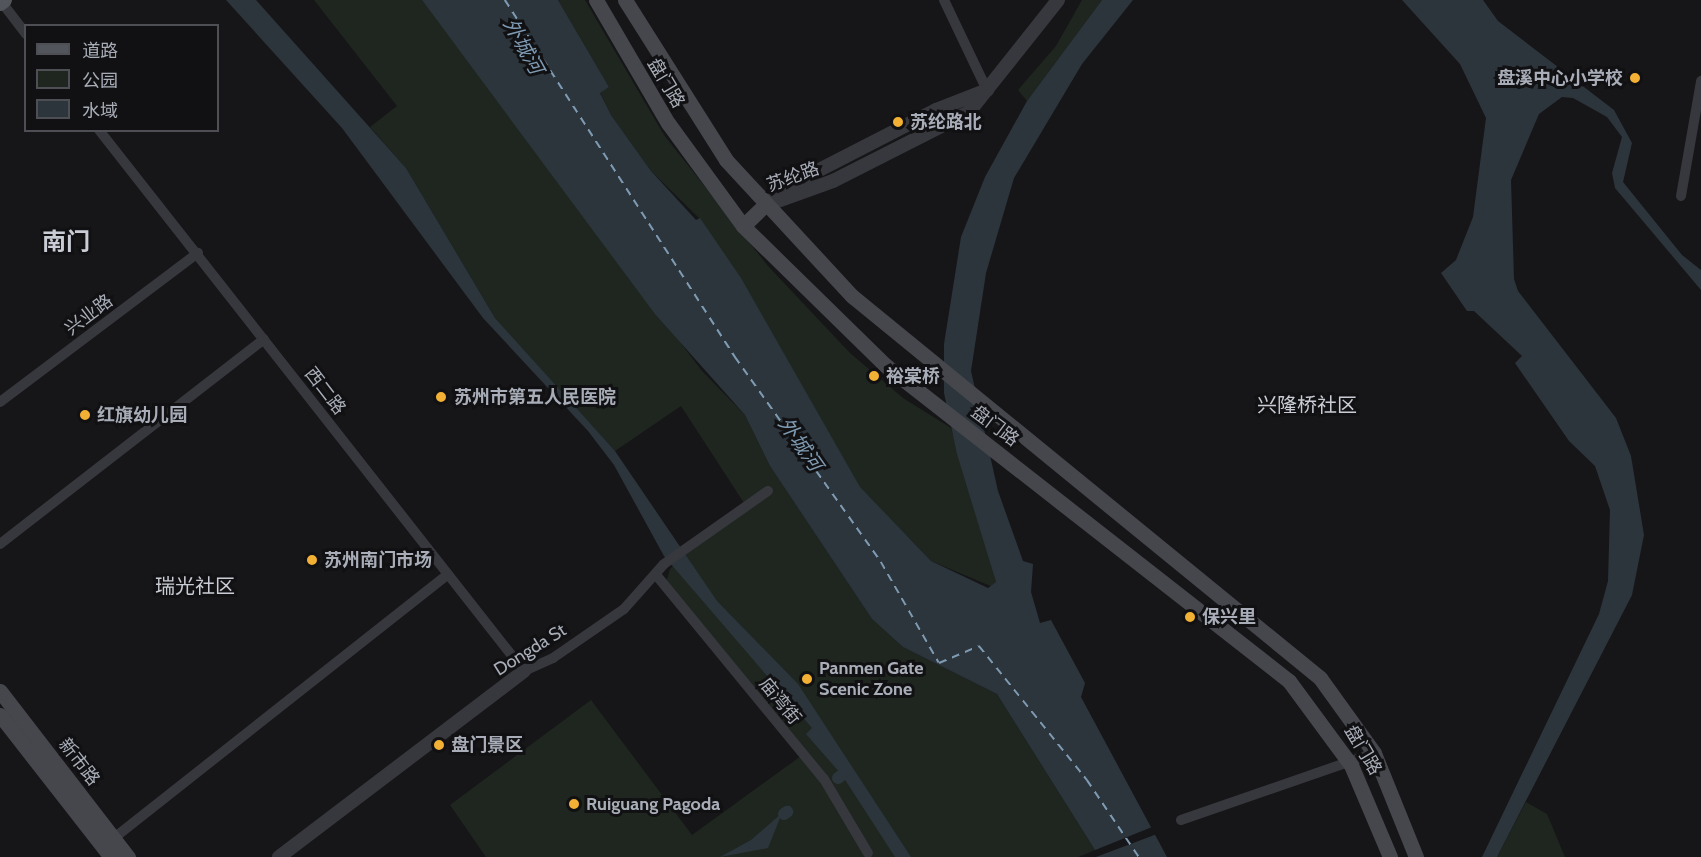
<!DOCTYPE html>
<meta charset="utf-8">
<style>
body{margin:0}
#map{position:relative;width:1701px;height:857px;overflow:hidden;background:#161618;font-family:Cabin,"Noto Sans SC",sans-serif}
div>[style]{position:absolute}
.green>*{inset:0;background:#1e261f}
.water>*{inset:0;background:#2c353c}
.pier>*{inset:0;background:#161618}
.canal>*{height:12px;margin:-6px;padding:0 6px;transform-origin:6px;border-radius:6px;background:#2c353c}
.ferry>*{height:1.5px;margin-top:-0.75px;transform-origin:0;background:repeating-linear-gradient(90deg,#7f9bb3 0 8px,transparent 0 14px)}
.minor>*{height:10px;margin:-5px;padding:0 5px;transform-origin:5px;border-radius:5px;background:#37383d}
.tertiary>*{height:14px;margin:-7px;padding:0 7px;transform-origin:7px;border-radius:7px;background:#37383d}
.secondary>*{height:15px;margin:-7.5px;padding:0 7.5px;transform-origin:7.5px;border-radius:7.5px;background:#45474d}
.primary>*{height:16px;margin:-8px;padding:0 8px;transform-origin:8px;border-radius:8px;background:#53555c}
.dots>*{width:16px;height:16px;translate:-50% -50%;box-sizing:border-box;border:3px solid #111113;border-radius:50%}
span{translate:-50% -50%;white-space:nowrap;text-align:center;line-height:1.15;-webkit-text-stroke:6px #111113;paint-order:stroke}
.poi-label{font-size:18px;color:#a8adb8;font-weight:700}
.right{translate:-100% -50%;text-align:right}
.left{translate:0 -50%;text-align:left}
.street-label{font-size:18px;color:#a8adb8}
.water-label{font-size:20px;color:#7f9bb3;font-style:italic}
.neighbourhood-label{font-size:20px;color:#c9ccd4}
.district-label{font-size:24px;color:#c9ccd4;font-weight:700}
.legend{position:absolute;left:24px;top:24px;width:195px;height:108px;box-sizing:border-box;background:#111113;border:2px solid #4d4f55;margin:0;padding:8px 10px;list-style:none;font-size:18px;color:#a8adb8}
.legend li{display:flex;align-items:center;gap:12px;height:30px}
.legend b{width:30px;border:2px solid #4d4f55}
</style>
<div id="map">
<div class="green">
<div style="clip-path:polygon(314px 0,422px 0,702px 371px,745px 415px,770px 466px,872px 619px,903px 647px,997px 694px,1095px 850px,1078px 857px,486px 857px,450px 805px,591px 700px,692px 835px,801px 756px,666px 583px,670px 569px,744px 503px,681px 406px,615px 451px,525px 354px,495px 318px,406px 168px,370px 127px,397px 106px)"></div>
<div style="clip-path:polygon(558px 0,585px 0,664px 135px,768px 266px,850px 353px,903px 398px,951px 428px,996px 582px,993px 587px,931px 561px,860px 488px,740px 278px,699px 218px,651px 171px,611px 115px,600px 92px,609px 87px)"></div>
<div style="clip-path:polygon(1082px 0,1102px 0,1027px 101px,1018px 90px,1056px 46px)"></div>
<div style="clip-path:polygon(1526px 802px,1547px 814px,1565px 857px,1497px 857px)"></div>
</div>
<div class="water">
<div style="clip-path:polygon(226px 0,256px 0,406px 168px,495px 318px,615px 451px,717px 601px,798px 684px,911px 857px,895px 857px,842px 775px,806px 734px,812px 728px,664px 556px,614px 465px,588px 431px,483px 318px,342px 128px)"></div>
<div style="clip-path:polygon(422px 0,558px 0,609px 87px,600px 93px,611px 115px,651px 171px,696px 220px,700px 218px,741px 278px,860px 487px,931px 561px,988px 588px,996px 582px,957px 454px,944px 393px,944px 344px,961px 237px,985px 177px,1027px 101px,1102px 0,1133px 0,1082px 64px,1014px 178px,986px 273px,971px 371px,998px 491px,1023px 561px,1033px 564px,1031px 592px,1040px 623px,1051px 620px,1085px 683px,1081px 697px,1167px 857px,1078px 857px,1095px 850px,997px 694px,903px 647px,872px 619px,770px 466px,745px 415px,655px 314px)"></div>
<div style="clip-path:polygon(1402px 0,1483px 0,1498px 21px,1614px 110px,1632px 143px,1623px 182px,1682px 255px,1701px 270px,1701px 290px,1615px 188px,1612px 173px,1622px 137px,1607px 117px,1573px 98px,1562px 97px,1539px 114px,1511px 180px,1514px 279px,1518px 291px,1616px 418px,1631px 456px,1644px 535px,1632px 595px,1497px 857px,1482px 857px,1599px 614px,1608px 581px,1610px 510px,1595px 466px,1569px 441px,1515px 363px,1522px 356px,1474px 311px,1467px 311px,1441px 273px,1456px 260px,1473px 217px,1486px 118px,1460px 64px)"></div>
<div style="clip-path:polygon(782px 813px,768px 848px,720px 857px,751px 840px)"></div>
</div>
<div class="pier">
<div style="clip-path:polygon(1152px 827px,1157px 834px,1096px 857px,1078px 857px)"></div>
</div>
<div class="canal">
<div style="left:838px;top:778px;width:5px;rotate:-37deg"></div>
<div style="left:784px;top:814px;width:4px;rotate:-34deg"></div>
</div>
<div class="ferry">
<div style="left:505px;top:0;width:425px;rotate:57.2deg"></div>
<div style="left:735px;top:357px;width:252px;rotate:54.5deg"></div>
<div style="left:881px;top:562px;width:116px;rotate:60.1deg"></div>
<div style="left:939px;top:663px;width:43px;rotate:-23deg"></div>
<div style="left:979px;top:646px;width:172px;rotate:51.1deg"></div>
<div style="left:1087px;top:780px;width:93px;rotate:56deg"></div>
</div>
<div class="minor">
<div style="left:0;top:0;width:43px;rotate:52.6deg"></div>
<div style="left:944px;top:0;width:100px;rotate:64.5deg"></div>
<div style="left:99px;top:130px;width:688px;rotate:51.85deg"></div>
<div style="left:524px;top:671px;width:32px;rotate:-24deg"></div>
<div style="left:553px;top:658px;width:86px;rotate:-34.6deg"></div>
<div style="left:624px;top:609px;width:60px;rotate:-48.4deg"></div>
<div style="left:664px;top:564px;width:127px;rotate:-35.1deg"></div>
<div style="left:1681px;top:196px;width:117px;rotate:-80.1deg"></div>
<div style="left:0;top:402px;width:248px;rotate:-37deg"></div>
<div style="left:0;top:544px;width:334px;rotate:-37.8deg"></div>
<div style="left:657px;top:576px;width:263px;rotate:50.6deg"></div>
<div style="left:824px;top:779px;width:86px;rotate:59.3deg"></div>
<div style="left:1181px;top:820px;width:204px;rotate:-19.1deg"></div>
<div style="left:114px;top:838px;width:424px;rotate:-38.3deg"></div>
</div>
<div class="tertiary">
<div style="left:766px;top:204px;width:28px;rotate:-39deg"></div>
<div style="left:788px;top:186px;width:166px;rotate:-27.2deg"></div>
<div style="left:936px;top:110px;width:55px;rotate:-21.4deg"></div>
<div style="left:764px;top:206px;width:73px;rotate:-19.9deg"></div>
<div style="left:833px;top:181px;width:153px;rotate:-26.9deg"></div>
<div style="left:969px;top:112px;width:143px;rotate:-51.5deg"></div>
<div style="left:279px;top:857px;width:308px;rotate:-37.2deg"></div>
</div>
<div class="secondary">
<div style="left:596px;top:0;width:143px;rotate:59.7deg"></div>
<div style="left:668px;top:123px;width:127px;rotate:53.9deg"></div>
<div style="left:743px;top:226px;width:199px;rotate:44.4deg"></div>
<div style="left:885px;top:365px;width:513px;rotate:38.03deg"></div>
<div style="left:1289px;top:681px;width:104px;rotate:53.6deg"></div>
<div style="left:1351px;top:765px;width:100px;rotate:67deg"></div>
<div style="left:625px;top:0;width:189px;rotate:57.7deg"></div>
<div style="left:726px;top:160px;width:185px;rotate:47.2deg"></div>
<div style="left:852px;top:296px;width:604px;rotate:39.22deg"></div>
<div style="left:1320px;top:678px;width:92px;rotate:54.2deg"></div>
<div style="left:1374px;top:753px;width:112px;rotate:68deg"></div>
<div style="left:743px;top:226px;width:29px;rotate:-44deg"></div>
<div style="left:0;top:691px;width:210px;rotate:52.4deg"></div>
<div style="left:0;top:715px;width:180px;rotate:52deg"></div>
</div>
<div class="primary">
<div style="left:0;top:3px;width:5px;rotate:-37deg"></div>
</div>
<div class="dots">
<div style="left:1635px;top:78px;background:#f2b134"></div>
<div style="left:898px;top:122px;background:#f2b134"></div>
<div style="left:874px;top:376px;background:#f2b134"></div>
<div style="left:441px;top:397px;background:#f2b134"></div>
<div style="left:85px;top:415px;background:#f2b134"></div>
<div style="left:312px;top:560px;background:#f2b134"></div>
<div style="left:1190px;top:617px;background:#f2b134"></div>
<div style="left:807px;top:679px;background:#f2b134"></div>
<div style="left:439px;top:745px;background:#f2b134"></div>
<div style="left:574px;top:804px;background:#f2b134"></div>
</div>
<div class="poi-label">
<span class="right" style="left:1623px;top:78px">盘溪中心小学校</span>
<span class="left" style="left:910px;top:122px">苏纶路北</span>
<span class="left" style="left:886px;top:376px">裕棠桥</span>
<span class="left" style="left:454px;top:397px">苏州市第五人民医院</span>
<span class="left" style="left:97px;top:415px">红旗幼儿园</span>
<span class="left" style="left:324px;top:560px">苏州南门市场</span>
<span class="left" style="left:1202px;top:617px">保兴里</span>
<span class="left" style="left:819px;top:679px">Panmen Gate<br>Scenic Zone</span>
<span class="left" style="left:451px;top:745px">盘门景区</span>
<span class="left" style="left:586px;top:804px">Ruiguang Pagoda</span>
</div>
<div class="street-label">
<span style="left:666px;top:83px;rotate:59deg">盘门路</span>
<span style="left:793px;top:177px;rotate:-20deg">苏纶路</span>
<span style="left:89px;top:315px;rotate:-37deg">兴业路</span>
<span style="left:325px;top:391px;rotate:52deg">西二路</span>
<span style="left:995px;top:426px;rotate:37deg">盘门路</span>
<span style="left:530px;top:650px;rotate:-32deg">Dongda St</span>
<span style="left:780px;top:701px;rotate:51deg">庙湾街</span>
<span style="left:1363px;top:750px;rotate:59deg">盘门路</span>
<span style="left:79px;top:762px;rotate:52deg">新市路</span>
</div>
<div class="water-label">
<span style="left:523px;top:46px;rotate:61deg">外城河</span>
<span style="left:800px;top:444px;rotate:55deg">外城河</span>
</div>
<div class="neighbourhood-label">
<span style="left:1307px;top:405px">兴隆桥社区</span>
<span style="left:195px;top:586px">瑞光社区</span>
</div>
<div class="district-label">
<span style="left:66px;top:242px">南门</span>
</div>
<ul class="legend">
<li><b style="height:8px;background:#53555c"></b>道路</li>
<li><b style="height:16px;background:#1e261f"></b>公园</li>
<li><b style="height:16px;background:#2c353c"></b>水域</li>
</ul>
</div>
